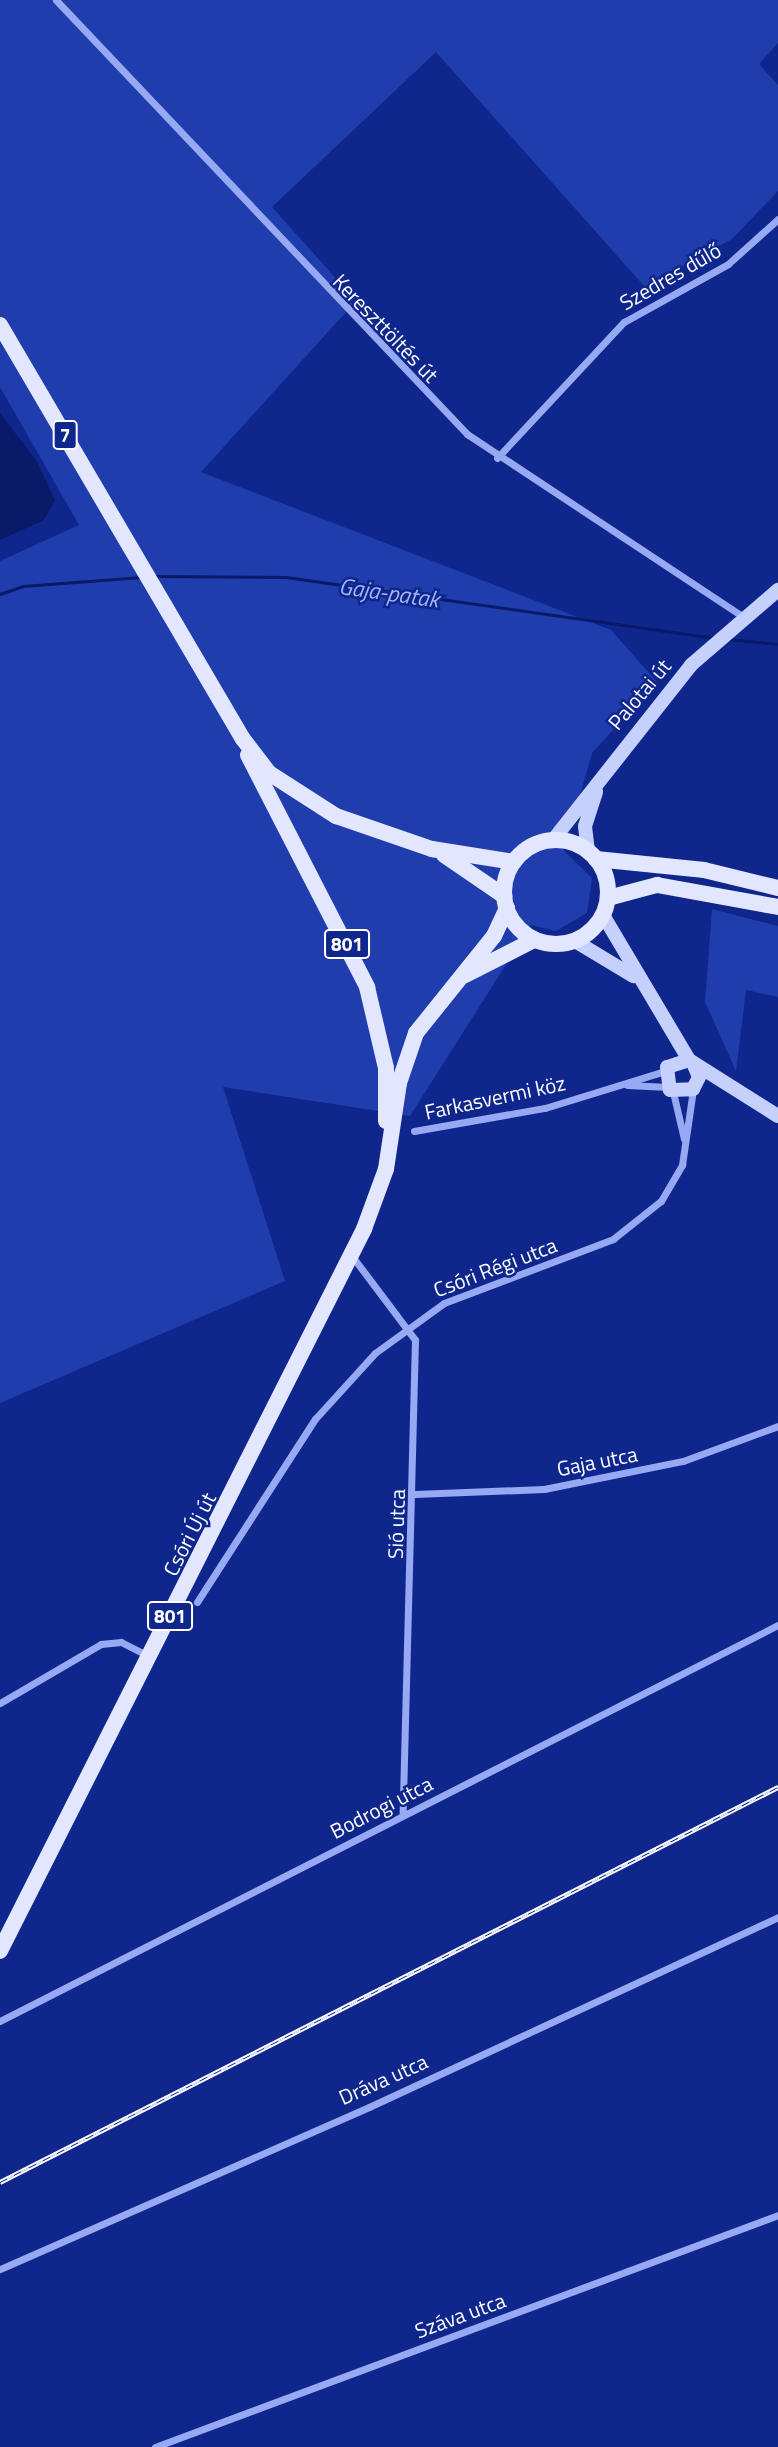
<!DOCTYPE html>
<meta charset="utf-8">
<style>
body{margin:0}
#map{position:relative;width:778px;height:2447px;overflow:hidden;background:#0f278d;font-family:"Titillium Web",sans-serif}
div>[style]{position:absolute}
.green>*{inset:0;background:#203dad}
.water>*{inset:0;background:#091a69}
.stream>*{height:2.5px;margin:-1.25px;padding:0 1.25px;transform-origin:1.25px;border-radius:1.25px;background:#091a69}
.street>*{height:7px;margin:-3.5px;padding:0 3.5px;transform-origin:3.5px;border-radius:3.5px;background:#97a9f3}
.secondary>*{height:14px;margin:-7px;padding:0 7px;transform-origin:7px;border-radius:7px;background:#c6d0fd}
.primary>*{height:16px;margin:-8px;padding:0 8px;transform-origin:8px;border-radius:8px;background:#e2e6ff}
.primary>.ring{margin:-8px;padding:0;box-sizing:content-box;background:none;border:16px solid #e2e6ff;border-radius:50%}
.rail>*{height:5px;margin-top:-2.5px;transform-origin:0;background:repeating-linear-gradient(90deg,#0f278d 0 8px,#fff 0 16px);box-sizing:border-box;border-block:2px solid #fff}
span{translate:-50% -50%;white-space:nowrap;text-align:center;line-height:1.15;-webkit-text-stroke:5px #0f278d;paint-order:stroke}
.shield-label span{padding:2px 5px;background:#0f278d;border:2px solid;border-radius:5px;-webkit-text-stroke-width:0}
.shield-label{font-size:19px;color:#fff;font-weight:700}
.street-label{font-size:21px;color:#fff}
.water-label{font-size:23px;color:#a2b5fa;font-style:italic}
</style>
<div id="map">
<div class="green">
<div style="clip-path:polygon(0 0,778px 0,778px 43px,759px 64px,778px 85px,778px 191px,732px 239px,645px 287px,436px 52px,272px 207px,356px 301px,201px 472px,611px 630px,657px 682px,592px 753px,564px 851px,592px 878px,587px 913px,556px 931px,531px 925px,410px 1116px,223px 1087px,285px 1281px,0 1403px,0 561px,79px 525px,0 387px)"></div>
<div style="clip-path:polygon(712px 909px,778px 926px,778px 997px,746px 990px,736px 1071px,705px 1002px)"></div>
</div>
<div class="water">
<div style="clip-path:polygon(0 413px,36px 460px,55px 500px,44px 520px,0 540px)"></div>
</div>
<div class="stream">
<div style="left:155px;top:576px;width:131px;rotate:0.4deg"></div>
<div style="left:286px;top:577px;width:433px;rotate:8.1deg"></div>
<div style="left:0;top:594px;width:24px;rotate:-19deg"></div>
<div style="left:23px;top:586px;width:119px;rotate:-4.3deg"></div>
<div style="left:728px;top:639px;width:50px;rotate:5.7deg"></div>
</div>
<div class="street">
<div style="left:56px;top:0;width:598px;rotate:46.56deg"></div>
<div style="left:467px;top:434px;width:331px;rotate:33.5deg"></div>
<div style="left:497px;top:458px;width:186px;rotate:-47deg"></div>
<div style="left:624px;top:322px;width:119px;rotate:-29.1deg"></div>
<div style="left:728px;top:264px;width:67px;rotate:-42deg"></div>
<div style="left:627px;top:1085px;width:41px;rotate:2.8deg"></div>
<div style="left:673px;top:1092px;width:48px;rotate:76.8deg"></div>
<div style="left:414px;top:1131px;width:133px;rotate:-10deg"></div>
<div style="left:545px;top:1108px;width:126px;rotate:-17.1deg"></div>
<div style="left:352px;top:1256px;width:105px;rotate:53.1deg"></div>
<div style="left:415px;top:1340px;width:474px;rotate:91.5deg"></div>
<div style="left:415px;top:1494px;width:129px;rotate:-2.2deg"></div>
<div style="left:544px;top:1489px;width:142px;rotate:-11.4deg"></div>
<div style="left:683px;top:1461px;width:101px;rotate:-20.2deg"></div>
<div style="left:197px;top:1602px;width:218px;rotate:-57.2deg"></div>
<div style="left:315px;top:1419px;width:89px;rotate:-47.7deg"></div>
<div style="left:375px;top:1353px;width:85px;rotate:-35.9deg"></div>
<div style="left:444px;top:1303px;width:181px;rotate:-20.7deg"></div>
<div style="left:613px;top:1239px;width:61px;rotate:-38.4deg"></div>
<div style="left:661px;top:1201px;width:42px;rotate:-59.7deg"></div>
<div style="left:682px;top:1165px;width:76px;rotate:-81.7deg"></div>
<div style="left:0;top:1703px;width:117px;rotate:-30.3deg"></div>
<div style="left:101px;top:1644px;width:20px;rotate:-6deg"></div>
<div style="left:121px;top:1642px;width:30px;rotate:27deg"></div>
<div style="left:0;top:2021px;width:873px;rotate:-26.98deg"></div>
<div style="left:0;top:2269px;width:403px;rotate:-23.7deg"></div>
<div style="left:369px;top:2107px;width:451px;rotate:-24.9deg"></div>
<div style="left:155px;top:2447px;width:665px;rotate:-20.42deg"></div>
</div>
<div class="secondary">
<div style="left:553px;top:840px;width:223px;rotate:-51.7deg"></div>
<div style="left:691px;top:665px;width:115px;rotate:-40.8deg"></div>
<div style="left:588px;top:851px;width:25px;rotate:-97deg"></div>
<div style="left:585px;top:826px;width:36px;rotate:-72deg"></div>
<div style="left:603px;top:915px;width:169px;rotate:59.3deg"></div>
<div style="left:689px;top:1060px;width:105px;rotate:32.2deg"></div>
<div style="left:575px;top:941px;width:68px;rotate:31.1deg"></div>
<div style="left:689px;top:1060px;width:23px;rotate:162deg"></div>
<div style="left:667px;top:1067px;width:23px;rotate:83deg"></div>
<div style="left:670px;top:1090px;width:23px;rotate:-2deg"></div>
<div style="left:693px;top:1089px;width:13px;rotate:-63deg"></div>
<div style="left:699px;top:1077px;width:15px;rotate:-113deg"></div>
</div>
<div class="primary">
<div style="left:0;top:325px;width:480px;rotate:59.6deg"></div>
<div style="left:243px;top:739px;width:43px;rotate:52.6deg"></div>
<div style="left:269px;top:773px;width:80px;rotate:32.7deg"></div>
<div style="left:336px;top:816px;width:102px;rotate:19deg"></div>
<div style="left:432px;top:849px;width:83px;rotate:9deg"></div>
<div style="left:248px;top:755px;width:261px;rotate:62.8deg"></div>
<div style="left:367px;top:987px;width:83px;rotate:76.8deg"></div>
<div style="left:386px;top:1068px;width:53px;rotate:90deg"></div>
<div class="ring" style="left:504px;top:840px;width:88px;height:88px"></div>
<div style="left:444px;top:855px;width:73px;rotate:34.3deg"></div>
<div style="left:596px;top:859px;width:109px;rotate:5.8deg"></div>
<div style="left:704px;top:870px;width:76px;rotate:13.7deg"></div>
<div style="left:608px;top:898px;width:51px;rotate:-14.9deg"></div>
<div style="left:657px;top:885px;width:123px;rotate:10.3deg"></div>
<div style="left:465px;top:975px;width:77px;rotate:-26.9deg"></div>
<div style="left:0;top:1951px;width:809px;rotate:-63.24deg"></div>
<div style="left:364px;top:1229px;width:64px;rotate:-69.9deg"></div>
<div style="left:386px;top:1169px;width:87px;rotate:-81.4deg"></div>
<div style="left:399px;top:1083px;width:53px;rotate:-71.2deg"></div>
<div style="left:416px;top:1033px;width:124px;rotate:-51.2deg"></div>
<div style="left:494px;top:936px;width:31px;rotate:-65deg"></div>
</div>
<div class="rail">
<div style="left:0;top:2182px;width:873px;rotate:-26.92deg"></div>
</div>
<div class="shield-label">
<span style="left:65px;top:435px">7</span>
<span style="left:347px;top:944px">801</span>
<span style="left:170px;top:1616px">801</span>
</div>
<div class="street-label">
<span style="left:670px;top:276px;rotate:-30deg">Szedres dűlő</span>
<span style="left:386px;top:328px;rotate:46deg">Kereszttöltés út</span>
<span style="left:639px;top:694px;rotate:-50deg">Palotai út</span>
<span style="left:495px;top:1097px;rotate:-12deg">Farkasvermi köz</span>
<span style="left:495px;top:1267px;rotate:-21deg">Csóri Régi utca</span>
<span style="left:597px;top:1461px;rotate:-11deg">Gaja utca</span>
<span style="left:396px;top:1524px;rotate:-88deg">Sió utca</span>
<span style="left:189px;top:1534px;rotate:-63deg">Csóri Új út</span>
<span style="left:381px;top:1807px;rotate:-27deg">Bodrogi utca</span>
<span style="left:383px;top:2079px;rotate:-24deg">Dráva utca</span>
<span style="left:460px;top:2315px;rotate:-20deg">Száva utca</span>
</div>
<div class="water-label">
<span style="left:389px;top:593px;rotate:8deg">Gaja-patak</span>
</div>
</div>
